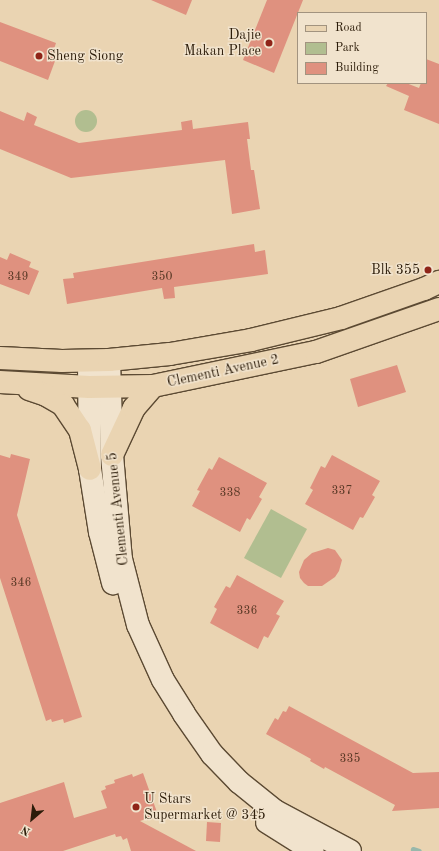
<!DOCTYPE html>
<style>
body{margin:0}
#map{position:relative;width:439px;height:851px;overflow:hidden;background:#ead4b2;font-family:"Old Standard TT",serif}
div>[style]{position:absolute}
.green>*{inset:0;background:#b1be90}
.round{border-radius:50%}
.stream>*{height:4.5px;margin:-2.25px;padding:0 2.25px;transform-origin:2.25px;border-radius:2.25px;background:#98b8ab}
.building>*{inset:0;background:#df917f}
.roads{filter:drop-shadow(1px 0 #5c4a33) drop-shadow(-1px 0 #5c4a33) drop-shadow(0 1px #5c4a33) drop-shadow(0 -1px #5c4a33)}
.minor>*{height:22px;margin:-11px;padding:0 11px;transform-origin:11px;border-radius:11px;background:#f1e3cd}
.major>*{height:22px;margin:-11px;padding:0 11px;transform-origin:11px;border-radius:11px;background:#ead4b2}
.dots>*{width:11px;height:11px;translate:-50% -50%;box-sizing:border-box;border:2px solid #f1e3cd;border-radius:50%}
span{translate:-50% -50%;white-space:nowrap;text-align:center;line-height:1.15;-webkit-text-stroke:3px #f1e3cd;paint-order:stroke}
.number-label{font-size:12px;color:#593926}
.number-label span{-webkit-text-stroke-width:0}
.poi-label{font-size:14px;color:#2c1c09}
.right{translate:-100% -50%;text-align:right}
.left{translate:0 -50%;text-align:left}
.street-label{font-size:14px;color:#2c1c09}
.legend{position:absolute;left:297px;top:12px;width:130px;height:72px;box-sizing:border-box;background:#f1e3cd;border:1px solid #a2937f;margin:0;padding:5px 7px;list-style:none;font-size:12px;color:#2c1c09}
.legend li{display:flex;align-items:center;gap:8px;height:20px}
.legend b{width:20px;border:1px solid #a2937f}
.north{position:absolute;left:12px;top:799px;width:40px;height:40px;-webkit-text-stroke:3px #f1e3cd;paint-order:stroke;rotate:208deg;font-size:11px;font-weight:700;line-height:16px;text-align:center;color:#2c1c09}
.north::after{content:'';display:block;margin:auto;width:14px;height:18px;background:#2c1c09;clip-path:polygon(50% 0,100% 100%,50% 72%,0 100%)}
</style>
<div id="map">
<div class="green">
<div class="round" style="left:75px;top:110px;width:22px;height:22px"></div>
<div style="clip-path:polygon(271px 509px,307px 529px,281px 578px,244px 558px)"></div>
</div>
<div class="stream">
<div style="left:413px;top:849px;width:6px;rotate:18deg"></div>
</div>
<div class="building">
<div style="clip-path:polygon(151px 0,192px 0,186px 15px)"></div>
<div style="clip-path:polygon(267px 0,303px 0,274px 73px,243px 60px)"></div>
<div style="clip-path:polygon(0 22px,56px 43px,54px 49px,57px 50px,53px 60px,55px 61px,48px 80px,0 61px)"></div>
<div style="clip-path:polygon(426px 59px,439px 64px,439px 124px,404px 110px,409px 96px,386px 86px,388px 83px,406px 83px,419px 88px,421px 83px,426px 83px)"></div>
<div style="clip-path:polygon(0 111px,24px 121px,27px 112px,37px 117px,34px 125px,79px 143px,182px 130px,181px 122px,192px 120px,193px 129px,248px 122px,250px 139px,247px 139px,251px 170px,254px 170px,260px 209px,232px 214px,225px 160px,71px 178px,0 149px)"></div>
<div style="clip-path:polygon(254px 244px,255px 252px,265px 250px,268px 274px,174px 287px,175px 298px,164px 299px,162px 288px,67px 304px,63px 279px,74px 278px,73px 273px)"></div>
<div style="clip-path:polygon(10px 253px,31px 262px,29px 267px,39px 271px,29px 295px,0 284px,0 257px,7px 260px)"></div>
<div style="clip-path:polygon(397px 365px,406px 392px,358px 407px,350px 379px)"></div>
<div style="clip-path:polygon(11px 454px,30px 459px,17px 515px,82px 717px,64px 723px,63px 719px,52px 722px,51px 719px,46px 721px,0 578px,0 455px,10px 458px)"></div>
<div style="clip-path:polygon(332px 455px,380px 481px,372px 495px,375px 497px,363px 518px,360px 517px,353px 530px,305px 504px,313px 490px,310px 488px,321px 466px,325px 468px)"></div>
<div style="clip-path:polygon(219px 457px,267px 483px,259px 497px,262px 499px,250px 520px,247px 518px,240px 532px,192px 506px,200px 491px,197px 490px,209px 468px,212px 470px)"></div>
<div style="clip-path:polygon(328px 548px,335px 550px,342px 560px,339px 571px,335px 577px,322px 586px,308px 586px,304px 583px,300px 578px,299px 572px,304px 560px,312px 553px)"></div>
<div style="clip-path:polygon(237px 575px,284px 601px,276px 614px,280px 616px,268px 638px,264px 636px,258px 649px,210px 623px,217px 609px,214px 607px,226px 586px,230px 588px)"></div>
<div style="clip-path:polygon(289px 706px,413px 773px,439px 772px,439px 808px,392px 811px,395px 805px,325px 767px,324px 769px,310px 761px,311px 759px,266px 734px,275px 718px,278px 720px,283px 711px,286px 712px)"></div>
<div style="clip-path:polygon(143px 773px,158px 815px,140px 821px,196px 851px,131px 851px,127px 838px,123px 840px,121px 836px,116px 837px,115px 834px,63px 851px,0 851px,0 803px,64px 782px,74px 818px,107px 808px,101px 791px,106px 789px,105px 786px,115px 783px,114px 780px,132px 774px,133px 777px)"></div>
<div style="clip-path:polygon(207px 822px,221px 823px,220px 842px,206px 841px)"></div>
</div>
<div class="roads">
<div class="minor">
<div style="left:109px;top:360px;width:95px;rotate:88.2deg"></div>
<div style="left:112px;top:455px;width:104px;rotate:85.1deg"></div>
<div style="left:121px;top:559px;width:68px;rotate:75.6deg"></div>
<div style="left:138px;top:625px;width:60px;rotate:65.6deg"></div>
<div style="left:163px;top:680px;width:40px;rotate:58deg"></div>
<div style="left:184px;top:714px;width:49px;rotate:55deg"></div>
<div style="left:212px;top:754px;width:39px;rotate:46deg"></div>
<div style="left:239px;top:782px;width:46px;rotate:38.9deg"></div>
<div style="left:275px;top:811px;width:85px;rotate:28.1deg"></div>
<div style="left:89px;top:361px;width:108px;rotate:89.5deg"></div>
<div style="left:90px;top:469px;width:64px;rotate:81deg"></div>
<div style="left:100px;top:532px;width:53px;rotate:75.7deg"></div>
<div style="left:267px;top:822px;width:54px;rotate:32.2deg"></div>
</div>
<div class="major">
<div style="left:0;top:358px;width:62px;rotate:2.8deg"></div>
<div style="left:62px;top:361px;width:47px;rotate:-1.2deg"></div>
<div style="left:109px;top:360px;width:61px;rotate:-5.6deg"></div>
<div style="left:170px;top:354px;width:82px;rotate:-9.8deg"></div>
<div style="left:251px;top:340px;width:93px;rotate:-13.7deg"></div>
<div style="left:341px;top:318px;width:88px;rotate:-19.3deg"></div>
<div style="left:424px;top:289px;width:17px;rotate:-25deg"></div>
<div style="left:0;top:382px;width:89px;rotate:3.2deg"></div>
<div style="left:89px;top:387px;width:64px;rotate:-0.9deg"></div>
<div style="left:153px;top:386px;width:167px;rotate:-11.8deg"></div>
<div style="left:316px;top:352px;width:130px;rotate:-19.3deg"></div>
<div style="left:29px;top:389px;width:18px;rotate:19deg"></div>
<div style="left:46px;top:395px;width:20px;rotate:30deg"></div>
<div style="left:63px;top:405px;width:30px;rotate:56deg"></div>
<div style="left:80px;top:430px;width:40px;rotate:75.6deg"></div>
<div style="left:112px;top:455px;width:52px;rotate:-64.9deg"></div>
<div style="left:134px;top:408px;width:29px;rotate:-49deg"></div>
</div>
</div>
<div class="dots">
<div style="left:269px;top:43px;background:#8f2418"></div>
<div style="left:39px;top:56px;background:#8f2418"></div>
<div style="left:428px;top:270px;background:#8f2418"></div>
<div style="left:136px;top:807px;background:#8f2418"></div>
</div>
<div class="number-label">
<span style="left:18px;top:278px">349</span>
<span style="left:162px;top:278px">350</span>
<span style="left:342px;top:492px">337</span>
<span style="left:230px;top:494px">338</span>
<span style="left:21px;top:584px">346</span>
<span style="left:247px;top:612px">336</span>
<span style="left:350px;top:760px">335</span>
</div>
<div class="poi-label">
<span class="right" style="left:261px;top:43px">Dajie<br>Makan Place</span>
<span class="left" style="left:47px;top:56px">Sheng Siong</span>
<span class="right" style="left:420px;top:270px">Blk 355</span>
<span class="left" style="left:144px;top:807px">U Stars<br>Supermarket @ 345</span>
</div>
<div class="street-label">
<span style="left:223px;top:371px;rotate:-12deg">Clementi Avenue 2</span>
<span style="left:118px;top:509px;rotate:-96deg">Clementi Avenue 5</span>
</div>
<ul class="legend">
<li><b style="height:5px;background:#ead4b2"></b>Road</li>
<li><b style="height:11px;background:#b1be90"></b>Park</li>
<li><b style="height:11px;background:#df917f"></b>Building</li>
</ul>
<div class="north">N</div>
</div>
